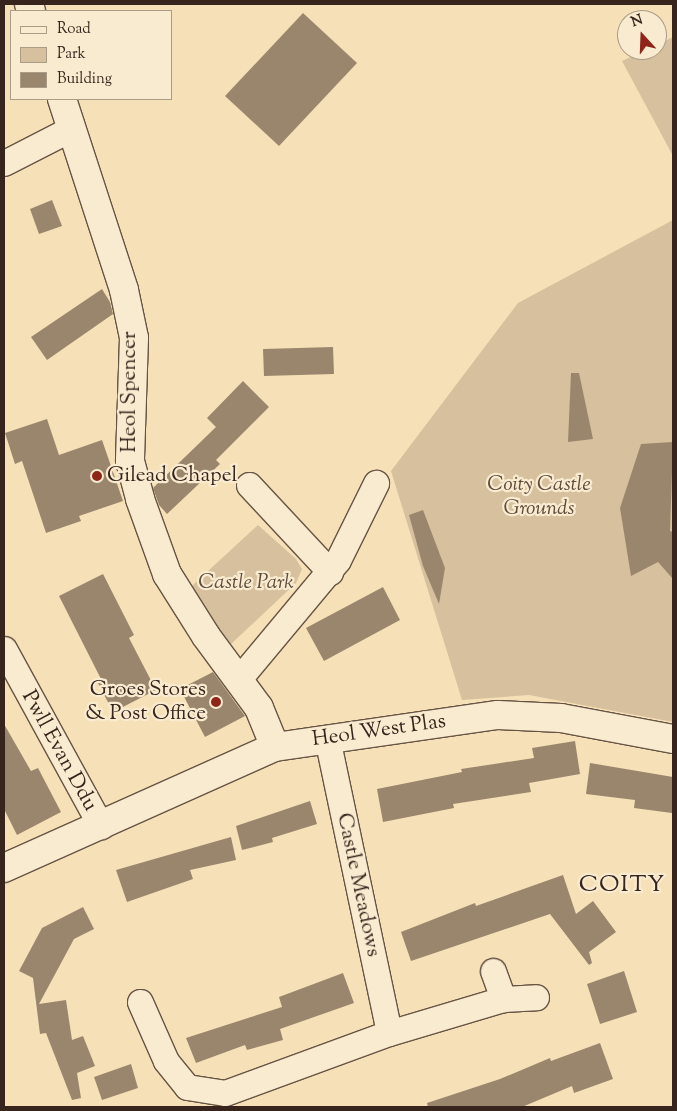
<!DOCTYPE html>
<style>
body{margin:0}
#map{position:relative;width:677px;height:1111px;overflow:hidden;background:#f6e0b7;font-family:"Sorts Mill Goudy",serif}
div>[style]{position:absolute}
.green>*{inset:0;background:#d6c09d}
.building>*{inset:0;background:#9a866d}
.roads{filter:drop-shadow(1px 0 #675444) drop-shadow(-1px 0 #675444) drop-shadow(0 1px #675444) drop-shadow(0 -1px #675444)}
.street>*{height:25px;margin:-12.5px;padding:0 12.5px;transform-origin:12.5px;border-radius:12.5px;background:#f9ebd0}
.secondary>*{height:28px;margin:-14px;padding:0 14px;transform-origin:14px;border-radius:14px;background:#f9ebd0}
.dots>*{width:14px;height:14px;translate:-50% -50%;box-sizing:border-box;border:2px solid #f9ebd0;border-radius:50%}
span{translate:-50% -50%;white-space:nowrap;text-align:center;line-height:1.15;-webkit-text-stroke:4.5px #f9ebd0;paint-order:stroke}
.street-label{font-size:21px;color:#37251d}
.poi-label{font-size:21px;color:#37251d}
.left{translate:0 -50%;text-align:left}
.right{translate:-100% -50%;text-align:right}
.park-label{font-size:21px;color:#5f4c3d;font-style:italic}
.quarter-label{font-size:24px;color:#37251d;letter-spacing:1px}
.frame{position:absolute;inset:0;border:5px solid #37251d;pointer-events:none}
.legend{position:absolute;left:10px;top:10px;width:162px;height:90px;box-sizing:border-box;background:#f9ebd0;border:1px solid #ab9c88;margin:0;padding:6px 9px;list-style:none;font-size:15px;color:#37251d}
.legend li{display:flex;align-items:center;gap:10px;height:25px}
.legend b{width:25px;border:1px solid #ab9c88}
.north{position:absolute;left:617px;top:10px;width:50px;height:50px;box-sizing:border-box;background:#f9ebd0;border:1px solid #ab9c88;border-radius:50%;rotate:340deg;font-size:14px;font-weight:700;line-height:20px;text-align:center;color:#37251d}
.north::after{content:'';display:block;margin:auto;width:18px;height:22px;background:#8f2418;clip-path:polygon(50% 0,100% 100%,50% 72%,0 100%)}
</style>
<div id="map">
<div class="green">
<div style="clip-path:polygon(673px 37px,673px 156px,622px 61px,646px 50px,657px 50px,657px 45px)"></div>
<div style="clip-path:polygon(673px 220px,673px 722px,529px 695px,462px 700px,391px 471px,518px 303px)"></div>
<div style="clip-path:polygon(258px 525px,296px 559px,302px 569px,296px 583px,229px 646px,181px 596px)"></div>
</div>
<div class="building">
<div style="clip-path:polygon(303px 13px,357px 63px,279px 146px,225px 96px)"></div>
<div style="clip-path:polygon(52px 200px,62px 226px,39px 234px,30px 209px)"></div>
<div style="clip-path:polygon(102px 289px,110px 302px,113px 314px,47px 360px,31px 337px)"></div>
<div style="clip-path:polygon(333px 347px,334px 374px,264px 376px,263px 349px)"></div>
<div style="clip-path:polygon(571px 373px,579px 373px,593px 439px,568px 442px)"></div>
<div style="clip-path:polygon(243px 381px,269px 407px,216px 460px,220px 464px,167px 514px,159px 505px,153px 488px,216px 427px,207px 418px)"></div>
<div style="clip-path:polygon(47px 419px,59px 455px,102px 440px,123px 501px,79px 516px,81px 521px,46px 533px,22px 461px,15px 464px,5px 433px)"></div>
<div style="clip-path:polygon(673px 442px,670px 531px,673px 532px,673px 579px,658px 562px,631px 576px,620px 508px,641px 444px)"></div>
<div style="clip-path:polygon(423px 510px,445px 568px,439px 604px,423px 566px,409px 515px)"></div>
<div style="clip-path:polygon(103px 574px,134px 635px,129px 638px,156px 690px,113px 712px,98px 683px,102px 681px,59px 596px)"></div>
<div style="clip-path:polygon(383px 587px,400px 620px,324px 661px,306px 628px)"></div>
<div style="clip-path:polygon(213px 672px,245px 716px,205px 737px,180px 689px)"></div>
<div style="clip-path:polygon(4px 724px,31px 771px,38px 768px,61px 812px,17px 835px,4px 809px)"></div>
<div style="clip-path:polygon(575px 741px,580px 774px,529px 783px,531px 792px,453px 804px,454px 808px,383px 822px,377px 789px,462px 772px,461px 769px,534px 758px,532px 748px)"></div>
<div style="clip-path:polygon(590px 763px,673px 777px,672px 813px,634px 808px,635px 800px,586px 794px)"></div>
<div style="clip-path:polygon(310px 801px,317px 824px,272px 838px,273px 842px,242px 850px,236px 826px)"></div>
<div style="clip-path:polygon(231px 837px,236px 860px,190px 870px,193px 879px,127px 902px,116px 870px)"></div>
<div style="clip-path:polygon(563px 875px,576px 914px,593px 901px,616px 932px,589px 952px,592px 963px,589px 965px,550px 914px,411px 961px,401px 932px,475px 903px,476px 906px)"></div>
<div style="clip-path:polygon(83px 907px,94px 929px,74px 939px,39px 1004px,66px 1000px,72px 1040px,83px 1036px,95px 1066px,77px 1073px,81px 1098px,72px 1100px,46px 1033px,40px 1034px,33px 978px,19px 971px,42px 928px)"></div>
<div style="clip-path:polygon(624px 971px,637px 1012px,600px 1024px,587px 984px)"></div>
<div style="clip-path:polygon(343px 973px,354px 1003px,280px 1029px,283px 1040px,247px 1050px,245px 1045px,196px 1063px,186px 1038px,282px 1007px,279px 997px)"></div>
<div style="clip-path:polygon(600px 1043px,613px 1079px,574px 1093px,572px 1086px,522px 1107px,428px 1107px,427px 1103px,500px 1079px,550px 1058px,551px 1061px)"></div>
<div style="clip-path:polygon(131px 1064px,138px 1088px,102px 1100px,94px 1077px)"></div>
</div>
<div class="roads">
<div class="street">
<div style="left:4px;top:163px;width:76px;rotate:-27.2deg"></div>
<div style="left:249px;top:485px;width:119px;rotate:47deg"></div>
<div style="left:4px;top:649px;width:202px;rotate:61.3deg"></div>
<div style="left:238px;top:680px;width:156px;rotate:-50.2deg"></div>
<div style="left:338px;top:560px;width:86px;rotate:-63.7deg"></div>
<div style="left:327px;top:738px;width:301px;rotate:78.1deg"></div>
<div style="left:493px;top:971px;width:30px;rotate:70deg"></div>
<div style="left:140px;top:1002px;width:64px;rotate:66.2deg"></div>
<div style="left:166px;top:1061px;width:33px;rotate:51deg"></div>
<div style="left:187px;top:1087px;width:38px;rotate:9deg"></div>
<div style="left:225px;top:1093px;width:175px;rotate:-20.1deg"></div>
<div style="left:389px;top:1033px;width:119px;rotate:-16.6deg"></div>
<div style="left:503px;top:999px;width:33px;rotate:-3deg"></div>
</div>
<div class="secondary">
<div style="left:29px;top:4px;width:7px;rotate:74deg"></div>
<div style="left:62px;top:99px;width:201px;rotate:72deg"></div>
<div style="left:124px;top:290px;width:49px;rotate:78.2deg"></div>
<div style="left:134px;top:338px;width:123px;rotate:91.9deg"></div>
<div style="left:130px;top:461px;width:39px;rotate:75deg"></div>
<div style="left:140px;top:499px;width:80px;rotate:70.2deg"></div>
<div style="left:167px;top:574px;width:73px;rotate:57.8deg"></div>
<div style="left:206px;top:636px;width:89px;rotate:53.6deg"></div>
<div style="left:259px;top:708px;width:42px;rotate:67.7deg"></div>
<div style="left:4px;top:868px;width:297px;rotate:-24.1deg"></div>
<div style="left:275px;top:747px;width:225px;rotate:-8.2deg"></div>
<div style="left:498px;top:715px;width:63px;rotate:2.7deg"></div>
<div style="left:561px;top:718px;width:114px;rotate:10.6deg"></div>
</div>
</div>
<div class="dots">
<div style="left:97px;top:476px;background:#8f2418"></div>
<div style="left:216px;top:702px;background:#8f2418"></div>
</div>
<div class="street-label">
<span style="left:130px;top:392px;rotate:-90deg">Heol Spencer</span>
<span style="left:379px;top:731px;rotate:-8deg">Heol West Plas</span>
<span style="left:59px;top:751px;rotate:61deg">Pwll Evan Ddu</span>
<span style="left:358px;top:885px;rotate:78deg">Castle Meadows</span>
</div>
<div class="poi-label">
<span class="left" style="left:107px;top:476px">Gilead Chapel</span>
<span class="right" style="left:206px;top:702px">Groes Stores<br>&amp; Post Office</span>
</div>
<div class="park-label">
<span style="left:539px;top:497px">Coity Castle<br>Grounds</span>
<span style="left:246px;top:583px">Castle Park</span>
</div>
<div class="quarter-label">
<span style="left:622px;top:886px">COITY</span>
</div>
<div class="frame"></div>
<ul class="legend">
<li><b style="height:6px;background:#f9ebd0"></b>Road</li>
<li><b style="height:14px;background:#d6c09d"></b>Park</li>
<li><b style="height:14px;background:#9a866d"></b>Building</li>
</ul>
<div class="north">N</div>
</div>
